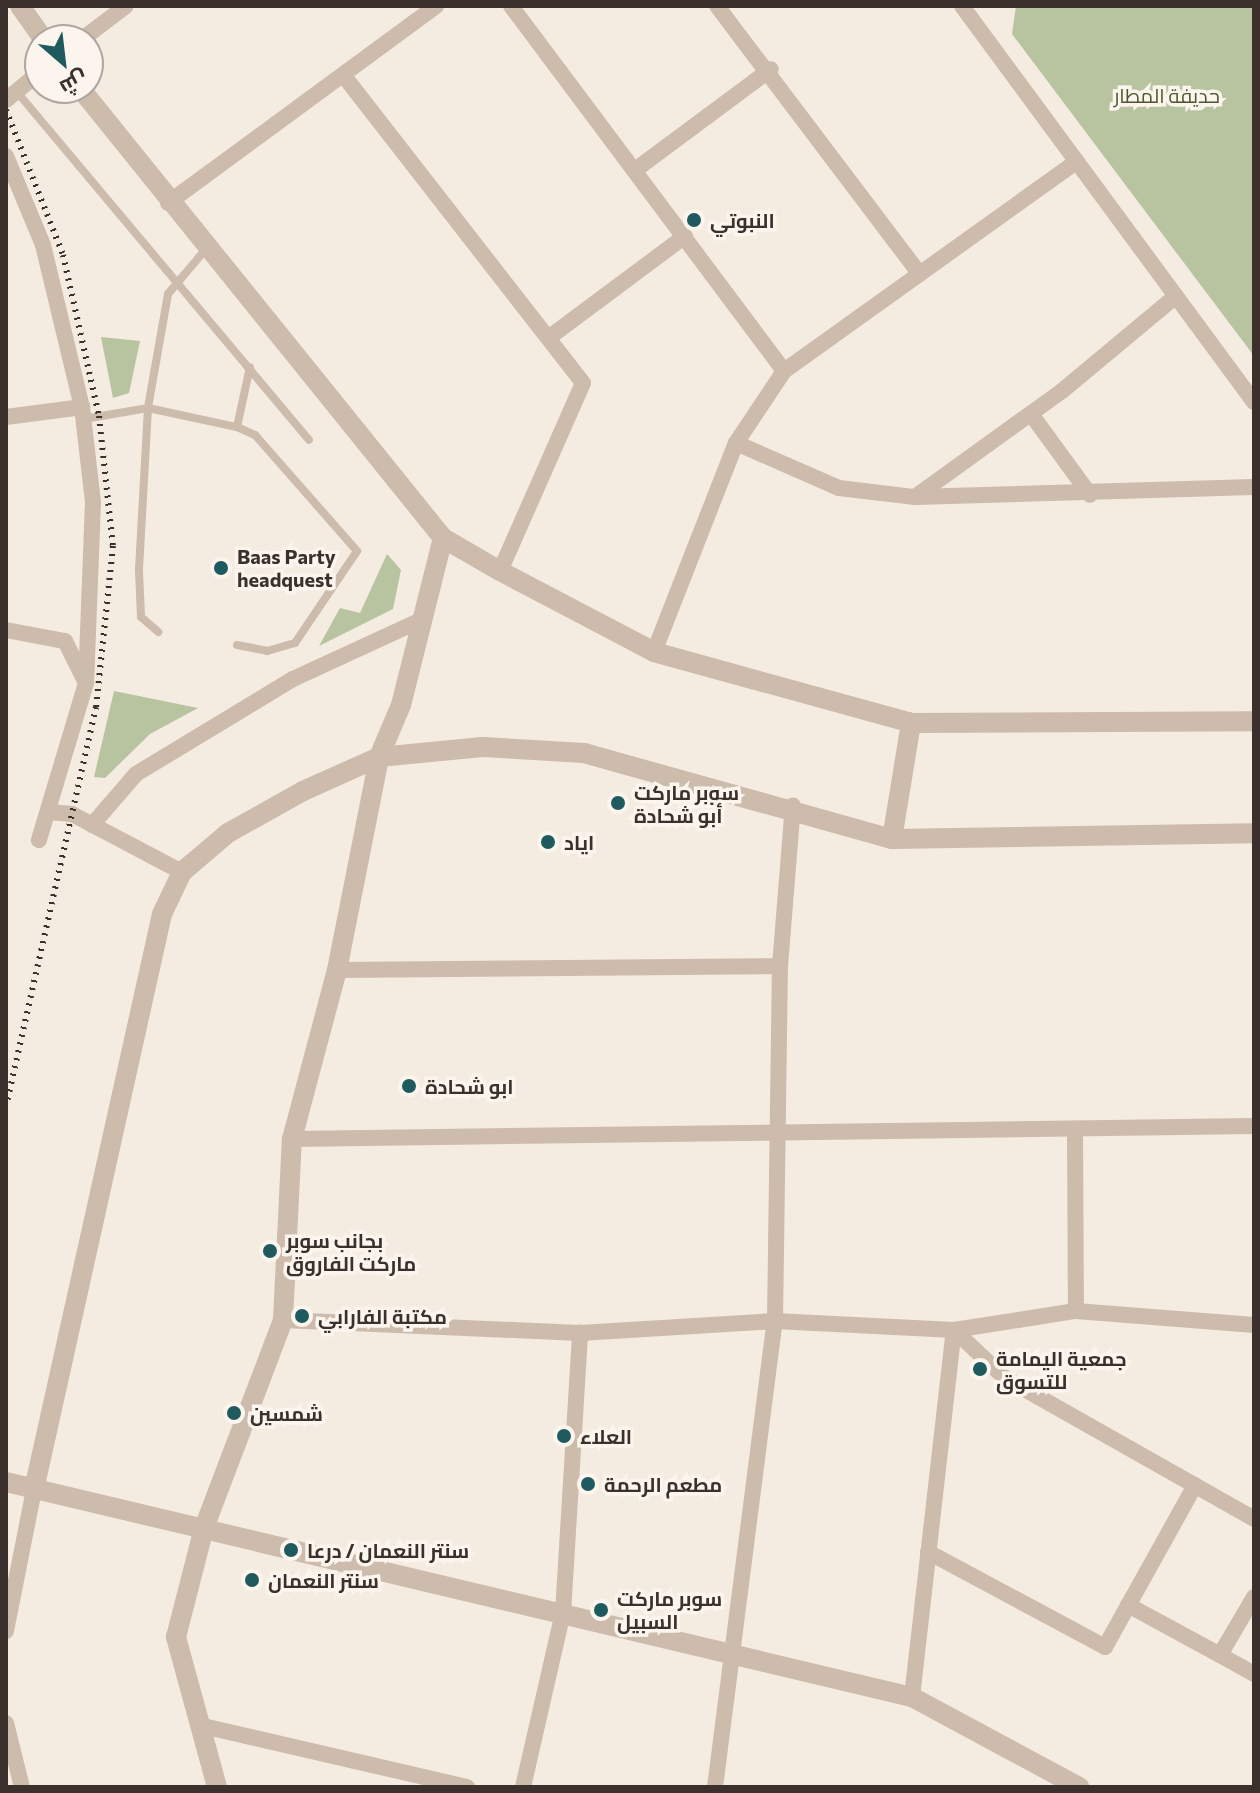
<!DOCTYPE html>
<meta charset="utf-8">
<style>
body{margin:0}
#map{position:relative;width:1260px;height:1793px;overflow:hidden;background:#f4ebe1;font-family:Commissioner,Cairo,sans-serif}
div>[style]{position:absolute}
.green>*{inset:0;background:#b8c4a0}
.service>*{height:8px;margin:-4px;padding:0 4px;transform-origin:4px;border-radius:4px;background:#cdbbac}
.minor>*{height:16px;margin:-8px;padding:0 8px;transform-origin:8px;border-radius:8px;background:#cdbbac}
.tertiary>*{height:20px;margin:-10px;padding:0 10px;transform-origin:10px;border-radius:10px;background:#cdbbac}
.rail>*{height:6px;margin-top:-3px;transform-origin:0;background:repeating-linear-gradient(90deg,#3b302b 0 2px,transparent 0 8px)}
.dots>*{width:22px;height:22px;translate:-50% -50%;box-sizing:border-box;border:4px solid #fbf5ee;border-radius:50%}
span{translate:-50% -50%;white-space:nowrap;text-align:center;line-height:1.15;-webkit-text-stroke:7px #fbf5ee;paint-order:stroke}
.park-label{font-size:20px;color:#4a5a2e}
.poi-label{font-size:20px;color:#3b302b;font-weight:700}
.left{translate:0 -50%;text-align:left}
.frame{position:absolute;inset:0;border:8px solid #3b302b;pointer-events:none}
.north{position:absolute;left:24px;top:24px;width:80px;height:80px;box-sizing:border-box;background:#fbf5ee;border:2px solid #aea6a0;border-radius:50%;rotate:152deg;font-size:22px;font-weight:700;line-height:32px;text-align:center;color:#3b302b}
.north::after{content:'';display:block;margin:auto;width:28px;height:36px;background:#1f5a5e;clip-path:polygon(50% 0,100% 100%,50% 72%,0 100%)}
</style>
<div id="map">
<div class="green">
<div style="clip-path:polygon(1016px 6px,1254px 6px,1254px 356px,1012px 34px)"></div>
<div style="clip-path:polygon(101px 337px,140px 341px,129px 393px,113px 398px)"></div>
<div style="clip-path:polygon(387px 554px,401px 570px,393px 609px,319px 646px,340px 608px,360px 613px)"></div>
<div style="clip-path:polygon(114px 691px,198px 708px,150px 734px,105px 778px,94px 777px)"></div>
</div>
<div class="service">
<div style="left:17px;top:92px;width:454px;rotate:50deg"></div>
<div style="left:205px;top:250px;width:57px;rotate:130.1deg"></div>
<div style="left:168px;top:294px;width:116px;rotate:100deg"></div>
<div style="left:148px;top:408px;width:91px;rotate:12.1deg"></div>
<div style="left:84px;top:419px;width:65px;rotate:-9.8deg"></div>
<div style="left:148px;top:408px;width:163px;rotate:93.2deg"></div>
<div style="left:139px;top:571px;width:46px;rotate:87.5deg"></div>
<div style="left:141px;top:617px;width:23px;rotate:41deg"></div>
<div style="left:237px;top:645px;width:31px;rotate:11deg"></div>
<div style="left:267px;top:651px;width:29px;rotate:-16deg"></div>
<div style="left:295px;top:643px;width:111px;rotate:-56deg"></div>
<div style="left:357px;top:551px;width:154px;rotate:-131.3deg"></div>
<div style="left:255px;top:435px;width:20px;rotate:-156deg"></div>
<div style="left:237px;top:427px;width:61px;rotate:-77.8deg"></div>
</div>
<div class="minor">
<div style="left:511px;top:6px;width:456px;rotate:53.2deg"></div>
<div style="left:717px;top:6px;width:336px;rotate:52.9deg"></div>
<div style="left:962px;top:6px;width:492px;rotate:53.6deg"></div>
<div style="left:81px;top:40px;width:56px;rotate:-37.1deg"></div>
<div style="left:344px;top:76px;width:389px;rotate:52.1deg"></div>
<div style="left:583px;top:383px;width:206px;rotate:113.8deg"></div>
<div style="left:6px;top:100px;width:44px;rotate:-39.5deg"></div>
<div style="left:6px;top:156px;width:96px;rotate:67.4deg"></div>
<div style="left:43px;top:245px;width:167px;rotate:76.5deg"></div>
<div style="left:82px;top:407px;width:96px;rotate:83.4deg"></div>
<div style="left:93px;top:502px;width:181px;rotate:92.2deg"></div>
<div style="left:86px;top:683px;width:164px;rotate:106.7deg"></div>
<div style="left:635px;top:170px;width:169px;rotate:-36.6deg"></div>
<div style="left:168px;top:203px;width:333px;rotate:-36.3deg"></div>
<div style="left:551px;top:336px;width:167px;rotate:-36.7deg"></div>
<div style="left:1031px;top:414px;width:100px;rotate:53.9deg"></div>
<div style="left:6px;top:417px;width:77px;rotate:-7.5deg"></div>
<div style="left:736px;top:443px;width:112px;rotate:23.6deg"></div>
<div style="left:839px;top:488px;width:77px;rotate:6.8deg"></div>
<div style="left:915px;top:497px;width:339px;rotate:-1.7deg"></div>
<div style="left:915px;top:497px;width:181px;rotate:-35.8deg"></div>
<div style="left:1062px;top:391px;width:148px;rotate:-39.8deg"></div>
<div style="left:6px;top:630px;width:60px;rotate:10.6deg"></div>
<div style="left:65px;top:641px;width:42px;rotate:63.4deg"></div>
<div style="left:654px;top:652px;width:225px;rotate:-68.6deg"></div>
<div style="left:736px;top:443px;width:87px;rotate:-56.3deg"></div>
<div style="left:784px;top:371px;width:360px;rotate:-35.6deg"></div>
<div style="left:48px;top:812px;width:24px;rotate:5deg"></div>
<div style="left:72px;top:814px;width:124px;rotate:27.8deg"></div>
<div style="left:92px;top:825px;width:67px;rotate:-49.2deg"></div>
<div style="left:136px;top:774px;width:184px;rotate:-31.2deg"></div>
<div style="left:293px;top:679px;width:141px;rotate:-24.7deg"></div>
<div style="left:337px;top:970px;width:443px;rotate:-0.5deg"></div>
<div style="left:1075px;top:1130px;width:181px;rotate:89.7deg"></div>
<div style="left:292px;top:1139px;width:962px;rotate:-0.77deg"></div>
<div style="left:283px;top:1320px;width:297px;rotate:2.5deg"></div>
<div style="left:580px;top:1333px;width:195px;rotate:-3.5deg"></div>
<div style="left:775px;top:1321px;width:179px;rotate:2.9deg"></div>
<div style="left:954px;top:1330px;width:123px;rotate:-8.9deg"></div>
<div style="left:1076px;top:1311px;width:179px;rotate:4.5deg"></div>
<div style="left:954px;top:1330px;width:70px;rotate:43.3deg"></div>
<div style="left:1005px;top:1378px;width:286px;rotate:29.5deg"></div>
<div style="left:928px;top:1552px;width:201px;rotate:28.2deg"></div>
<div style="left:1105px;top:1647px;width:185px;rotate:-60.9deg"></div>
<div style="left:1254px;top:1597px;width:67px;rotate:120.4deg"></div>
<div style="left:1220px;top:1655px;width:39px;rotate:29deg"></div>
<div style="left:1128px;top:1605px;width:105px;rotate:28.5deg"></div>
<div style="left:6px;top:1631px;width:149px;rotate:-78.8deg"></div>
<div style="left:912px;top:1697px;width:369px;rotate:-83.5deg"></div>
<div style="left:6px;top:1723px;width:66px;rotate:76deg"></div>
<div style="left:203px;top:1726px;width:271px;rotate:13deg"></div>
<div style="left:523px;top:1787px;width:179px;rotate:-77.1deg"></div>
<div style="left:563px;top:1613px;width:281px;rotate:-86.5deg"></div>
<div style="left:715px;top:1787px;width:470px;rotate:-82.7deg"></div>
<div style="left:775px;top:1321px;width:355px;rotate:-89.2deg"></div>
<div style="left:780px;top:966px;width:161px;rotate:-85.4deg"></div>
</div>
<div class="tertiary">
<div style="left:20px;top:6px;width:42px;rotate:54.8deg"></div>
<div style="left:80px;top:88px;width:578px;rotate:51.11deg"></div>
<div style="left:443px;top:538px;width:66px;rotate:30.1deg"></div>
<div style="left:500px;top:571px;width:174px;rotate:27.7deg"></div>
<div style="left:654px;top:652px;width:267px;rotate:15.4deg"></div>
<div style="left:911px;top:723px;width:343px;rotate:-0.3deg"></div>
<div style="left:892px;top:839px;width:118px;rotate:-80.7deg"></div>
<div style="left:6px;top:1482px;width:931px;rotate:13.35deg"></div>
<div style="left:912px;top:1697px;width:190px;rotate:28.3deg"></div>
<div style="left:35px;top:1485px;width:585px;rotate:-77.46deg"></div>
<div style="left:162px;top:914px;width:47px;rotate:-64.5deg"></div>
<div style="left:182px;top:872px;width:60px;rotate:-40.3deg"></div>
<div style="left:228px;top:833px;width:86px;rotate:-29.2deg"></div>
<div style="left:303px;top:791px;width:83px;rotate:-24.1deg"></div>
<div style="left:379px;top:757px;width:104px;rotate:-5.5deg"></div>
<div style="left:483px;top:747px;width:101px;rotate:3.4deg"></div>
<div style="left:584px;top:753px;width:320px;rotate:15.6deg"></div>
<div style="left:892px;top:839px;width:362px;rotate:-0.9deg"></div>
<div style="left:217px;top:1787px;width:156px;rotate:-105.3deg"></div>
<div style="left:176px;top:1637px;width:113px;rotate:-75.6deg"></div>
<div style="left:204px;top:1528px;width:222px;rotate:-69.2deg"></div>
<div style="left:283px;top:1320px;width:181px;rotate:-87.2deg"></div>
<div style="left:292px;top:1139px;width:175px;rotate:-75.1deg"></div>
<div style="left:337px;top:970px;width:217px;rotate:-78.8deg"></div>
<div style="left:379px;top:757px;width:56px;rotate:-67.1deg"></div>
<div style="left:401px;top:705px;width:172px;rotate:-75.9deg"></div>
</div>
<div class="rail">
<div style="left:6px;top:110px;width:156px;rotate:68.5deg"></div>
<div style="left:63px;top:255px;width:165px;rotate:77.4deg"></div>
<div style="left:99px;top:416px;width:131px;rotate:83.9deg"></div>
<div style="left:113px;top:546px;width:162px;rotate:96deg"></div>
<div style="left:96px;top:707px;width:408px;rotate:102.7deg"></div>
</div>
<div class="dots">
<div style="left:694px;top:220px;background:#1f5a5e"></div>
<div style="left:221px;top:568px;background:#1f5a5e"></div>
<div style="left:618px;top:803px;background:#1f5a5e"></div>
<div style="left:548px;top:842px;background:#1f5a5e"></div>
<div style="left:409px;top:1086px;background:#1f5a5e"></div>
<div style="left:270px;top:1251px;background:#1f5a5e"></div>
<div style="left:302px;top:1316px;background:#1f5a5e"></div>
<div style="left:980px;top:1369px;background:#1f5a5e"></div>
<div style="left:234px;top:1413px;background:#1f5a5e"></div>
<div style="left:564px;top:1436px;background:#1f5a5e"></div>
<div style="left:588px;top:1484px;background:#1f5a5e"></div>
<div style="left:291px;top:1550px;background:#1f5a5e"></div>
<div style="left:252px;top:1580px;background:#1f5a5e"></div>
<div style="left:601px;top:1610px;background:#1f5a5e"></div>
</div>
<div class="park-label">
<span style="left:1167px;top:95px">حديفة المطار</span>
</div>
<div class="poi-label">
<span class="left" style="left:710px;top:220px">النبوتي</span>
<span class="left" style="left:237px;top:568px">Baas Party<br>headquest</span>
<span class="left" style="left:634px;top:804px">سوبر ماركت<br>أبو شحادة</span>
<span class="left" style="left:564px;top:842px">اياد</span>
<span class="left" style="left:425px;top:1086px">ابو شحادة</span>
<span class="left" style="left:286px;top:1252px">بجانب سوبر<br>ماركت الفاروق</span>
<span class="left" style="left:318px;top:1316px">مكتبة الفارابي</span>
<span class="left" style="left:996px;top:1370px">جمعية اليمامة<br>للتسوق</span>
<span class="left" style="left:250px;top:1413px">شمسين</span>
<span class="left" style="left:580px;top:1436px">العلاء</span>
<span class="left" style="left:604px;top:1484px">مطعم الرحمة</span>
<span class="left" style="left:307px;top:1550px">سنتر النعمان / درعا</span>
<span class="left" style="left:268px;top:1580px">سنتر النعمان</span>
<span class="left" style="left:617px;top:1610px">سوبر ماركت<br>السبيل</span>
</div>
<div class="frame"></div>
<div class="north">ش</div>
</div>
